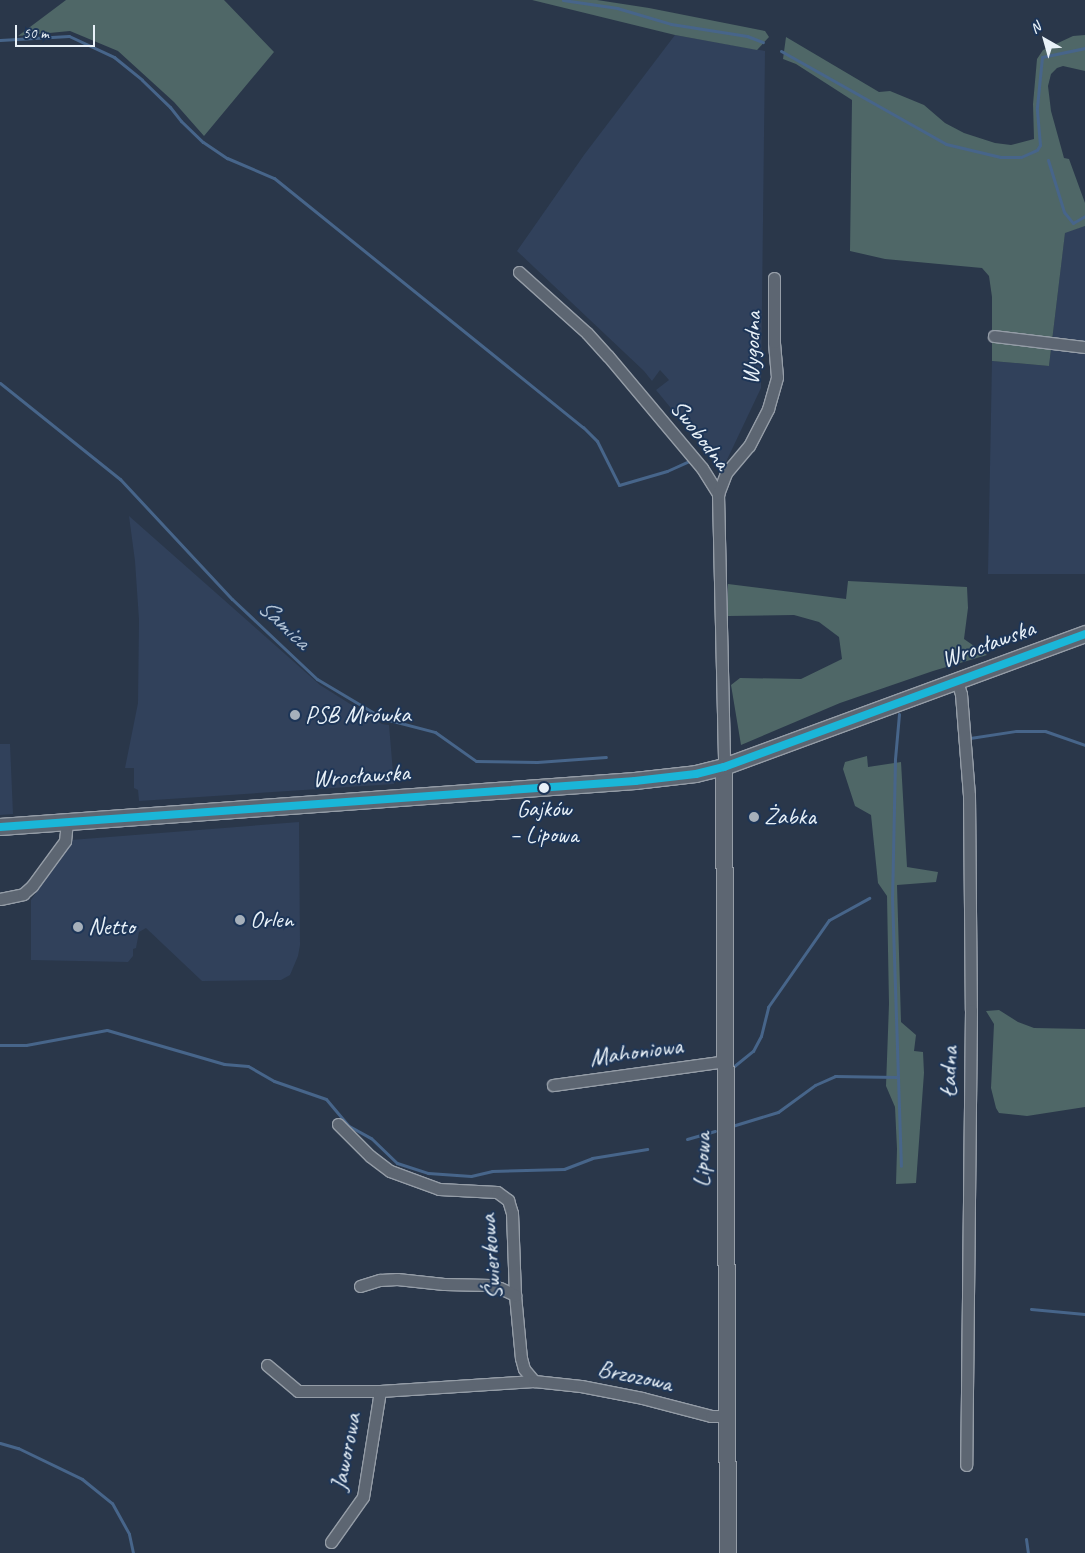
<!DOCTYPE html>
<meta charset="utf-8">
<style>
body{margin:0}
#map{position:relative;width:1085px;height:1553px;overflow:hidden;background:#2a374a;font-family:Caveat,sans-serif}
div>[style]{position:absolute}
.built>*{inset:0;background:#31415b}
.green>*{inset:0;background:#4f6767}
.stream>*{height:3px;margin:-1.5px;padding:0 1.5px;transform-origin:1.5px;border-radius:1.5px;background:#47658a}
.roads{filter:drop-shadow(1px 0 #959da7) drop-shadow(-1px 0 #959da7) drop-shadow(0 1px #959da7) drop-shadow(0 -1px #959da7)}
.street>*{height:11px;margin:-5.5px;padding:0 5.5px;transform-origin:5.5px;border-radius:5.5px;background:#5d6672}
.secondary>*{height:16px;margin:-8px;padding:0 8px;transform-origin:8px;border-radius:8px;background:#5d6672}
.bus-1>*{height:8px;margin:-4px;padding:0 4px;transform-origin:4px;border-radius:4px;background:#1ab6d8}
.dots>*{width:14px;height:14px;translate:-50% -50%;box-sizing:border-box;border:2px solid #1d3557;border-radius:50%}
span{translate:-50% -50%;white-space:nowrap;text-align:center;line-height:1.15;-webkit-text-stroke:4px #1d3557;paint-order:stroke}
.bus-label{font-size:23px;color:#e8f1f8}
.street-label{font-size:24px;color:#e8f1f8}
.poi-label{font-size:24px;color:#e8f1f8}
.left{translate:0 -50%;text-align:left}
.water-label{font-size:25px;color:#b1c2d4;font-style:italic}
.north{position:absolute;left:1020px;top:15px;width:50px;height:50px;-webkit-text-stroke:4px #1d3557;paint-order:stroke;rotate:322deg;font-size:14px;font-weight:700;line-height:20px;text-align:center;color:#e8f1f8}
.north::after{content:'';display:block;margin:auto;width:18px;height:22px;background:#e8f1f8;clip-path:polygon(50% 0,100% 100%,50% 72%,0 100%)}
.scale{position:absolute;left:15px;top:25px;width:80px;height:22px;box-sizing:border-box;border:2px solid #e8f1f8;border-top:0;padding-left:6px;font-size:15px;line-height:18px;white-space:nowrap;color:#e8f1f8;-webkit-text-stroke:4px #1d3557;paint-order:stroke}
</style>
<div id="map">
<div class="built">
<div style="clip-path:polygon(675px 35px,765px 51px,761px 388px,725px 464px,717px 464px,656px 390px,669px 380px,660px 370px,652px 381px,644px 371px,517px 251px,584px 155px)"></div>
<div style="clip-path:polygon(1085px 226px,1085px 574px,988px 574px,992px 361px,1049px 366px,1065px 232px)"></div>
<div style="clip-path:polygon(129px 516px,320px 685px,382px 724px,389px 725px,394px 784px,139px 801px,138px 790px,134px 788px,134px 768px,125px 768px,138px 703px,139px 620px,135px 561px)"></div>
<div style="clip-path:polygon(0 744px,10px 744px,13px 814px,0 815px)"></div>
<div style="clip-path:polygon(299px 822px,300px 945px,298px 956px,290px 975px,281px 980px,202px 981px,146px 928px,139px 932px,136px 948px,133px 949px,133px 956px,128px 962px,31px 960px,31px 900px,71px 840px)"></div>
</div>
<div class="green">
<div style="clip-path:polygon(66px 0,224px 0,274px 52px,204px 136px,174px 102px,118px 51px,70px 31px,18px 36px)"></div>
<div style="clip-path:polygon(532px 0,597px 0,649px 8px,765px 31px,769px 37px,757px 50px,675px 35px)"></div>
<div style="clip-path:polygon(1085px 35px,1085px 71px,1063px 66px,1057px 68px,1051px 74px,1048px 86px,1051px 111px,1064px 158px,1069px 159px,1085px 203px,1085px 226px,1065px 233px,1049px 366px,992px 361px,992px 297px,989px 276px,982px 268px,885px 259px,850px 251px,852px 100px,796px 64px,783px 59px,786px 37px,879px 92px,890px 91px,924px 105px,945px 123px,964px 133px,995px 143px,1011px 145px,1034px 139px,1033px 104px,1037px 59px,1043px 50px,1073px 36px)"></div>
<div style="clip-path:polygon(848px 581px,967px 587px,968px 608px,964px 639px,987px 655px,933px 671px,840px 703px,741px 745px,731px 685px,740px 678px,801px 679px,842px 659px,839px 637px,819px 622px,794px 615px,728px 616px,728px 584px,846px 599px)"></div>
<div style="clip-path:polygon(867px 756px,868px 767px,901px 762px,907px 867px,938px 872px,936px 882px,897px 885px,901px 1022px,916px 1035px,914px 1051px,923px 1052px,924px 1073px,916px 1183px,896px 1184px,897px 1149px,895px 1107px,886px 1086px,889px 1004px,887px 896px,878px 883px,871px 815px,855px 806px,843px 769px,845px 762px)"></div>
<div style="clip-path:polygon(999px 1010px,1018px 1022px,1034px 1028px,1085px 1029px,1085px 1107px,1027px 1116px,999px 1113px,996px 1108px,991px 1088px,994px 1024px,986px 1011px)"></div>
</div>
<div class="stream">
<div style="left:563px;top:0;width:55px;rotate:8.4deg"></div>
<div style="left:617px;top:8px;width:56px;rotate:16.5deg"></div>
<div style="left:671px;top:24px;width:77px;rotate:9deg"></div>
<div style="left:747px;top:36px;width:17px;rotate:21deg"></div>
<div style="left:0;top:40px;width:69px;rotate:-3.3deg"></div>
<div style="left:69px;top:36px;width:50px;rotate:25deg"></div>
<div style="left:114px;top:57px;width:36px;rotate:39deg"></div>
<div style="left:142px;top:80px;width:39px;rotate:44deg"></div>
<div style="left:170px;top:107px;width:18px;rotate:52deg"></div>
<div style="left:181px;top:121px;width:30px;rotate:44deg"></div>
<div style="left:203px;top:142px;width:29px;rotate:34deg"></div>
<div style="left:227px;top:158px;width:51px;rotate:23.1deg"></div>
<div style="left:274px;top:178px;width:397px;rotate:38.9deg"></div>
<div style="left:583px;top:427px;width:20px;rotate:45deg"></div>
<div style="left:597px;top:441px;width:49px;rotate:63.4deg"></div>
<div style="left:619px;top:485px;width:50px;rotate:-16.3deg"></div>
<div style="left:667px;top:471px;width:24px;rotate:-24deg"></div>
<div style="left:781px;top:51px;width:189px;rotate:29.4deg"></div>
<div style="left:946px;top:144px;width:56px;rotate:13.5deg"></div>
<div style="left:1000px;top:157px;width:21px"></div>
<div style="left:1021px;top:157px;width:17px;rotate:-24deg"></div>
<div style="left:1037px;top:150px;width:6px;rotate:-59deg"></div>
<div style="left:1040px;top:145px;width:38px;rotate:-95deg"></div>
<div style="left:1037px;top:107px;width:50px;rotate:-84.3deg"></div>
<div style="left:1042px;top:57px;width:44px;rotate:-11.8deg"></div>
<div style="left:1048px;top:160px;width:54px;rotate:72.9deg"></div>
<div style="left:1064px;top:212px;width:14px;rotate:51deg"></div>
<div style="left:1073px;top:223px;width:14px;rotate:-30deg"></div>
<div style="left:0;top:383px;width:154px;rotate:38.7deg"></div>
<div style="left:120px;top:479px;width:164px;rotate:47deg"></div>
<div style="left:232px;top:599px;width:117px;rotate:43.3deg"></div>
<div style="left:317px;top:679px;width:66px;rotate:30.8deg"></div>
<div style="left:374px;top:713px;width:17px;rotate:25deg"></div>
<div style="left:389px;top:720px;width:48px;rotate:14.6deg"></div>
<div style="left:435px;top:732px;width:50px;rotate:35.3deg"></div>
<div style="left:476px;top:761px;width:61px;rotate:0.9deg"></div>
<div style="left:537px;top:762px;width:69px;rotate:-4.1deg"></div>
<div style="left:899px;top:714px;width:45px;rotate:95.1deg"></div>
<div style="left:895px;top:759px;width:138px;rotate:91.2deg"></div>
<div style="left:892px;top:897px;width:269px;rotate:88.1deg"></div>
<div style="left:970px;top:738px;width:47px;rotate:-8.7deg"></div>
<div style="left:1016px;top:731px;width:29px"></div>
<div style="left:1045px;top:731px;width:42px;rotate:19.3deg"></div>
<div style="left:0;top:1045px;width:26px"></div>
<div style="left:26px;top:1045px;width:82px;rotate:-10.5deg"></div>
<div style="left:107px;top:1030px;width:122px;rotate:16.2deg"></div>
<div style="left:224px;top:1064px;width:24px;rotate:5deg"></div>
<div style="left:248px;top:1066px;width:30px;rotate:30deg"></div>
<div style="left:274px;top:1081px;width:55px;rotate:19.1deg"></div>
<div style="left:326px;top:1099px;width:35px;rotate:50deg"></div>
<div style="left:349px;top:1126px;width:25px;rotate:29deg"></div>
<div style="left:371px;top:1138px;width:36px;rotate:44deg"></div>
<div style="left:397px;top:1163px;width:33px;rotate:18deg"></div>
<div style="left:428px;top:1173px;width:43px;rotate:4deg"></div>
<div style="left:471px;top:1176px;width:22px;rotate:-13deg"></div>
<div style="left:492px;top:1171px;width:72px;rotate:-1.6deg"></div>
<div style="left:564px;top:1169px;width:30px;rotate:-21deg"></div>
<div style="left:592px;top:1158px;width:56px;rotate:-9.3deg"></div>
<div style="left:733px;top:1067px;width:26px;rotate:-39deg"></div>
<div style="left:753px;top:1051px;width:17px;rotate:-62deg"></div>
<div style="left:761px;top:1036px;width:30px;rotate:-76deg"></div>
<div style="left:768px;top:1007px;width:106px;rotate:-55deg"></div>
<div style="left:829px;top:920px;width:46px;rotate:-28.8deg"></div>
<div style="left:732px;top:1126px;width:48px;rotate:-16.9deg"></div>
<div style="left:778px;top:1112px;width:46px;rotate:-36.1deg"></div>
<div style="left:815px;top:1085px;width:22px;rotate:-24deg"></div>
<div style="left:835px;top:1076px;width:62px;rotate:0.9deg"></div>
<div style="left:687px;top:1139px;width:29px;rotate:-16deg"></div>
<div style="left:1031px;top:1309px;width:54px;rotate:5.3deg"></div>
<div style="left:0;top:1443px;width:19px;rotate:16deg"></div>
<div style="left:18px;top:1448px;width:71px;rotate:25.8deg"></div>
<div style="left:82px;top:1479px;width:38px;rotate:39deg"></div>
<div style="left:112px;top:1503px;width:35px;rotate:61deg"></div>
<div style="left:129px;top:1534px;width:19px;rotate:78deg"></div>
<div style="left:1026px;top:1539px;width:14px;rotate:82deg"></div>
</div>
<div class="roads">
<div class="street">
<div style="left:519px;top:272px;width:91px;rotate:41.9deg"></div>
<div style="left:587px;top:333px;width:31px;rotate:48deg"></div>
<div style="left:608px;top:356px;width:146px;rotate:50deg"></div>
<div style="left:702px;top:468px;width:31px;rotate:58deg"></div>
<div style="left:718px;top:494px;width:273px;rotate:88.7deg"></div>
<div style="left:994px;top:336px;width:92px;rotate:6.9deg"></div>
<div style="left:718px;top:494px;width:22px;rotate:-69deg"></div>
<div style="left:726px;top:473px;width:35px;rotate:-50deg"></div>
<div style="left:749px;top:446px;width:42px;rotate:-62.8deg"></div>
<div style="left:768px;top:409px;width:33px;rotate:-74deg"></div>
<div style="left:777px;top:377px;width:35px;rotate:-95deg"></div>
<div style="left:774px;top:342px;width:64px;rotate:-90deg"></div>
<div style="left:957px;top:681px;width:14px;rotate:73deg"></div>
<div style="left:961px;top:694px;width:101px;rotate:85.5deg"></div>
<div style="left:969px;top:795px;width:215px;rotate:89.5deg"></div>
<div style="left:971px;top:1010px;width:455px;rotate:90.6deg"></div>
<div style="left:0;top:899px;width:24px;rotate:-12deg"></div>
<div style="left:23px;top:894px;width:12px;rotate:-42deg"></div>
<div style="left:32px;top:886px;width:56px;rotate:-53.7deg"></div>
<div style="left:65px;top:841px;width:18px;rotate:-84deg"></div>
<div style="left:553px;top:1085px;width:174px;rotate:-7.9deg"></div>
<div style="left:338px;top:1124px;width:45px;rotate:45deg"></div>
<div style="left:370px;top:1156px;width:25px;rotate:37deg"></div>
<div style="left:390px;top:1171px;width:52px;rotate:20.2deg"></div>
<div style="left:439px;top:1189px;width:58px;rotate:3deg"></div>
<div style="left:497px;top:1192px;width:14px;rotate:36deg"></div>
<div style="left:508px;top:1200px;width:14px;rotate:73deg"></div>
<div style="left:512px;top:1213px;width:82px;rotate:87.9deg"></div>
<div style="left:515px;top:1295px;width:63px;rotate:84.6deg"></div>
<div style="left:521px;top:1358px;width:11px;rotate:75deg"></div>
<div style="left:524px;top:1369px;width:16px;rotate:50deg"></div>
<div style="left:360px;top:1286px;width:21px;rotate:-17deg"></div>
<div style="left:380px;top:1280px;width:17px;rotate:-3deg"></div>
<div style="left:397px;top:1279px;width:47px;rotate:6.1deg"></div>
<div style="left:444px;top:1284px;width:46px;rotate:1.2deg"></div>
<div style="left:490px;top:1285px;width:10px;rotate:17deg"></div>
<div style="left:500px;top:1288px;width:17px;rotate:25deg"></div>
<div style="left:267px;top:1365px;width:40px;rotate:40deg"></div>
<div style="left:298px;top:1391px;width:82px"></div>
<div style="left:380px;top:1391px;width:154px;rotate:-3.7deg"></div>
<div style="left:534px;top:1381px;width:47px;rotate:6.1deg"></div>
<div style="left:581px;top:1386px;width:62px;rotate:11.1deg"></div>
<div style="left:642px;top:1398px;width:71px;rotate:14.6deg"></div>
<div style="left:711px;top:1416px;width:16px"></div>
<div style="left:331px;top:1542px;width:55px;rotate:-54.6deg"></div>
<div style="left:363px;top:1497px;width:107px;rotate:-80.9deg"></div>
</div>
<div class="secondary">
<div style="left:724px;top:767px;width:786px;rotate:89.71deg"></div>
<div style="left:0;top:827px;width:637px;rotate:-4.14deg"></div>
<div style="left:635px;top:781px;width:61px;rotate:-6.5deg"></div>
<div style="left:696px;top:774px;width:29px;rotate:-14deg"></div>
<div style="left:724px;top:767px;width:385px;rotate:-20.2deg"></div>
</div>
</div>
<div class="bus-1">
<div style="left:0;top:827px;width:637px;rotate:-4.14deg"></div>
<div style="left:635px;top:781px;width:61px;rotate:-6.5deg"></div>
<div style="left:696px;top:774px;width:29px;rotate:-14deg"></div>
<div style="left:724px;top:767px;width:385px;rotate:-20.2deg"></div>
</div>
<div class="dots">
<div style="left:295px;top:715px;background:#a6b0bb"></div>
<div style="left:544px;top:788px;background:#e8f1f8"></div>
<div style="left:754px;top:817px;background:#a6b0bb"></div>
<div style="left:240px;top:920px;background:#a6b0bb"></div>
<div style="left:78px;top:927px;background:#a6b0bb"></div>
</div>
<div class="bus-label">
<span style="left:544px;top:822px">Gajków<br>– Lipowa</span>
</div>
<div class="street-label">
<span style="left:752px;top:348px;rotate:-88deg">Wygodna</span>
<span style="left:700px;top:435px;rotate:52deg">Swobodna</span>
<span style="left:988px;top:644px;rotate:-20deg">Wrocławska</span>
<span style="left:361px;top:776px;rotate:-4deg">Wrocławska</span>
<span style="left:636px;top:1052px;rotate:-8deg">Mahoniowa</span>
<span style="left:949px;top:1072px;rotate:-89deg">Ładna</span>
<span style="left:702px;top:1160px;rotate:-90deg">Lipowa</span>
<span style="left:491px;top:1257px;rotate:-94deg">Świerkowa</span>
<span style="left:635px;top:1376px;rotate:12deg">Brzozowa</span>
<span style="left:346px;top:1452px;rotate:-79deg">Jaworowa</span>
</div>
<div class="poi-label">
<span class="left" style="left:305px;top:715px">PSB Mrówka</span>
<span class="left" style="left:764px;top:817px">Żabka</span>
<span class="left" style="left:250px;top:920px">Orlen</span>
<span class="left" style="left:88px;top:927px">Netto</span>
</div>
<div class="water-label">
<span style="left:284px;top:624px;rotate:43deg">Samica</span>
</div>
<div class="north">N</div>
<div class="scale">50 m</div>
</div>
